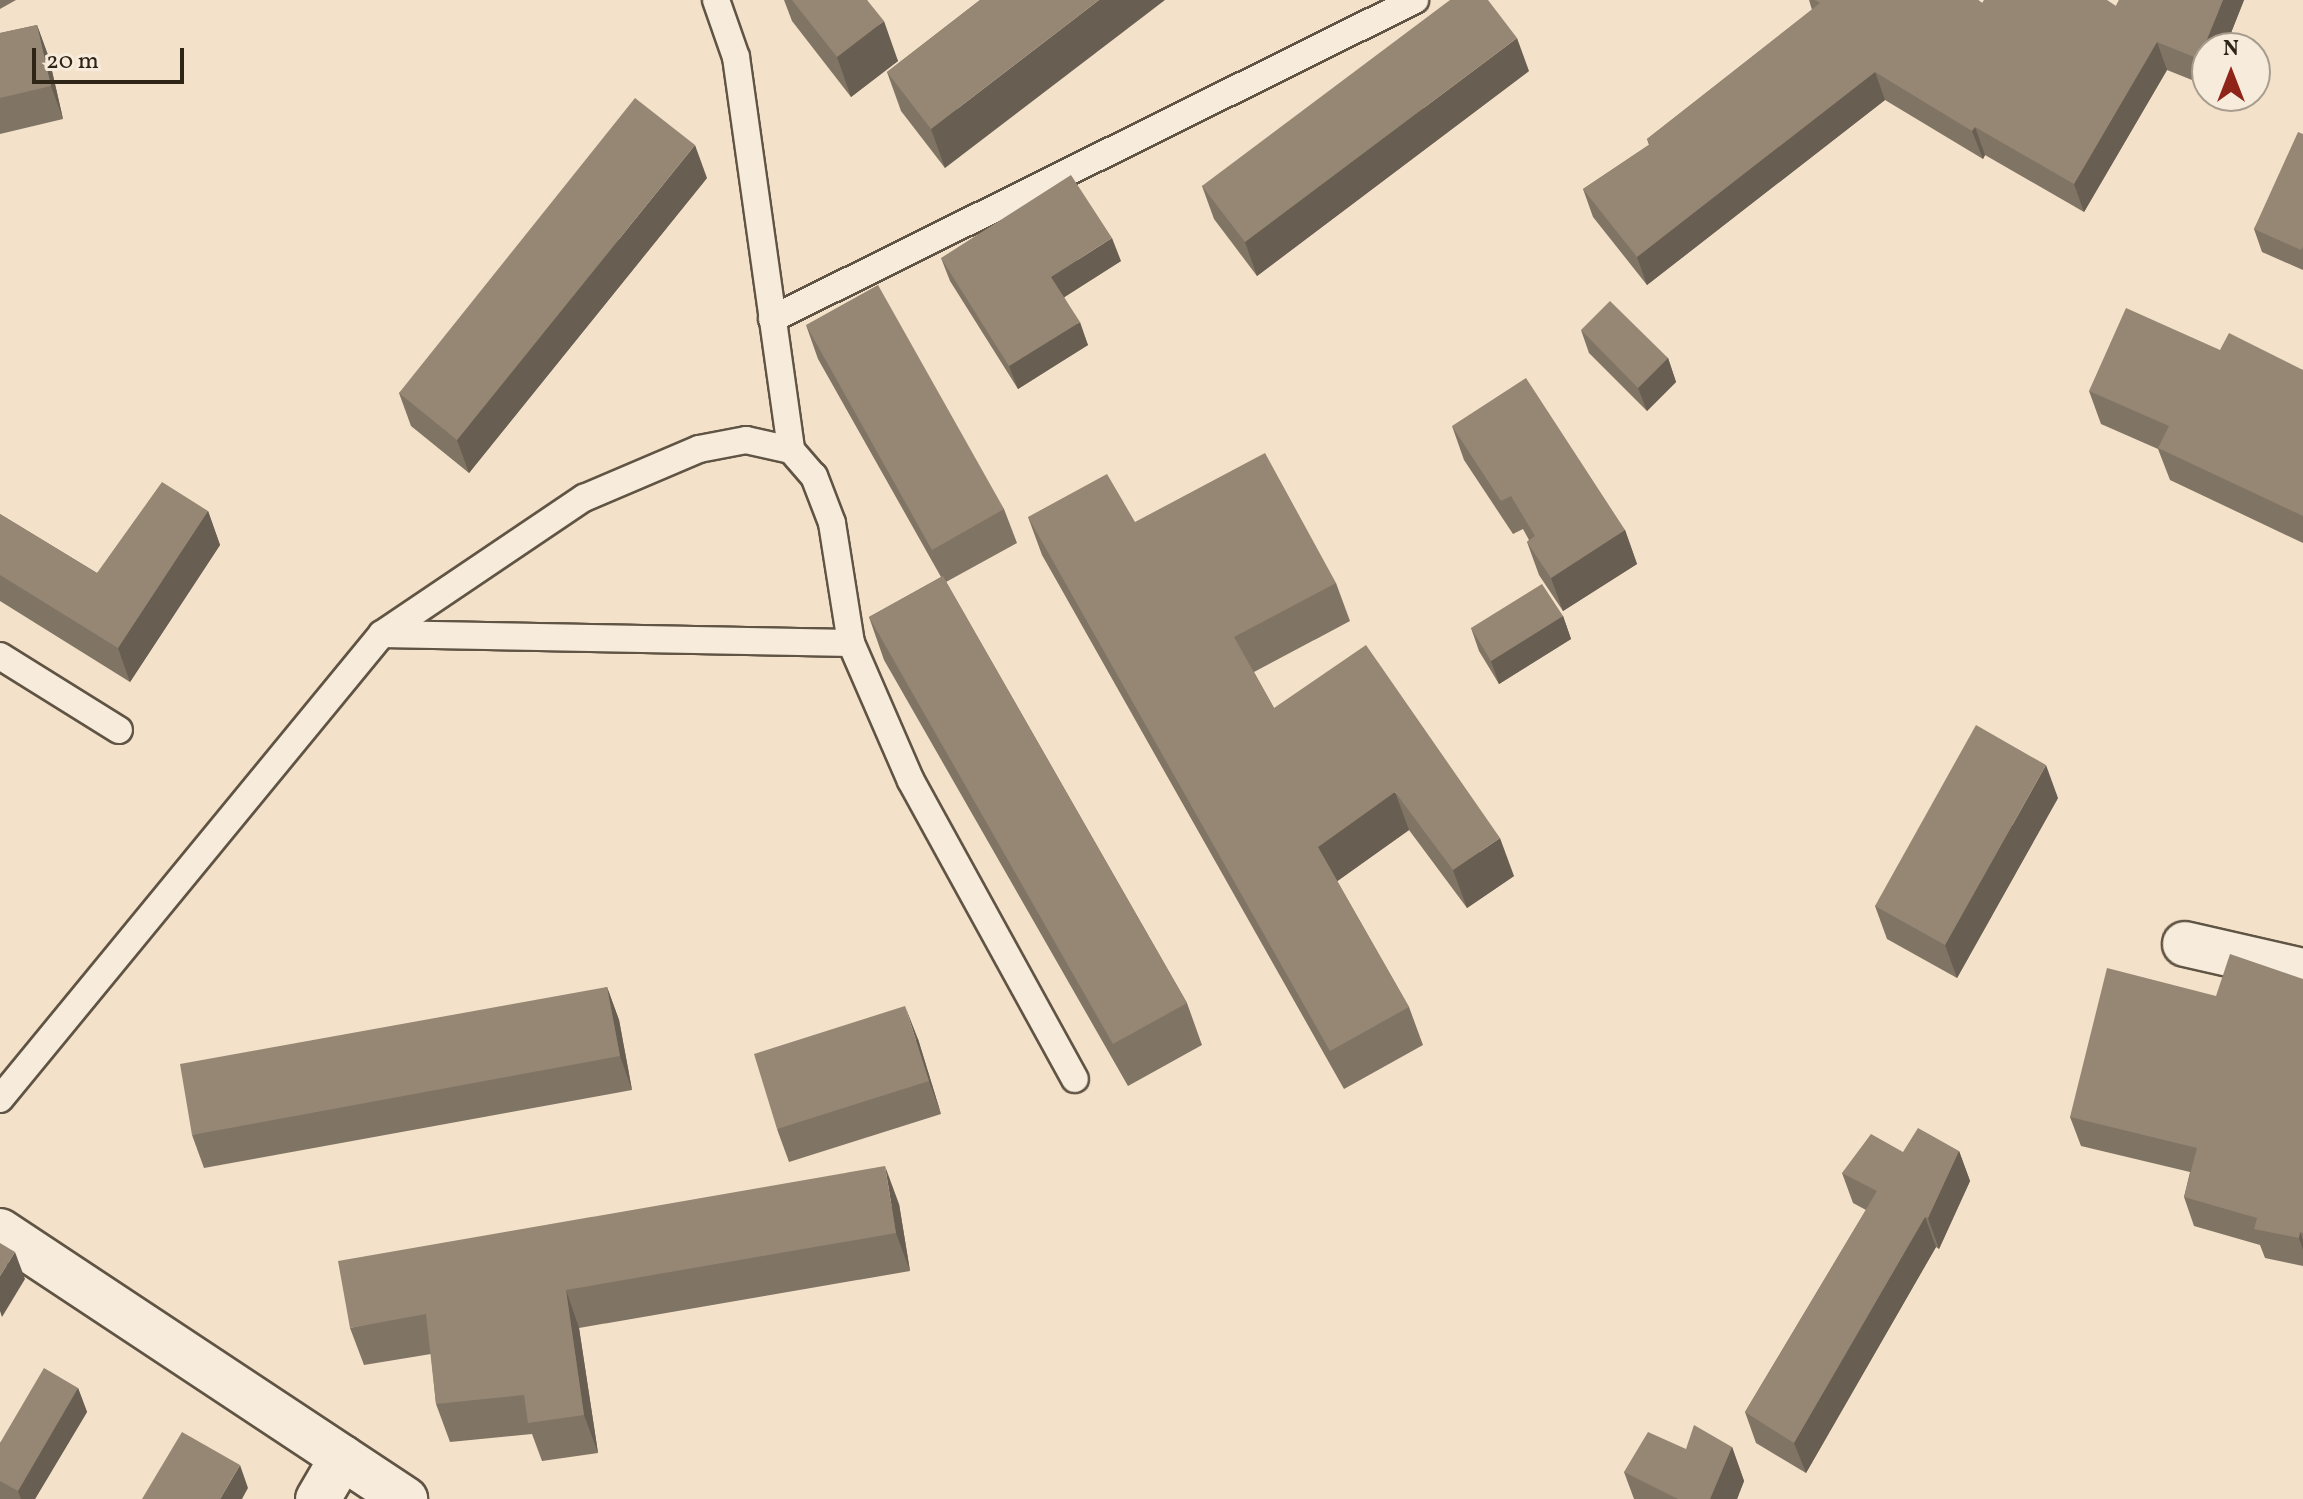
<!DOCTYPE html>
<style>
body{margin:0}
#map{position:relative;width:2303px;height:1499px;overflow:hidden;background:#f3e1c9;font-family:Vollkorn,serif}
div>[style]{position:absolute}
.roads{filter:drop-shadow(2px 0 #605444) drop-shadow(-2px 0 #605444) drop-shadow(0 2px #605444) drop-shadow(0 -2px #605444)}
.lane>*{height:26px;margin:-13px;padding:0 13px;transform-origin:13px;border-radius:13px;background:#f7ecdc}
.street>*{height:44px;margin:-22px;padding:0 22px;transform-origin:22px;border-radius:22px;background:#f7ecdc}
.secondary>*{height:44px;margin:-22px;padding:0 22px;transform-origin:22px;border-radius:22px;background:#f7ecdc}
.wall>*{inset:0;background:#807464}
.shaded-wall>*{inset:0;background:#685e51}
.building>*{inset:0;background:#958774}
span{translate:-50% -50%;white-space:nowrap;text-align:center;line-height:1.15;-webkit-text-stroke:6px #f7ecdc;paint-order:stroke}
.north{position:absolute;left:2191px;top:32px;width:80px;height:80px;box-sizing:border-box;background:#f7ecdc;border:2px solid #a79c8d;border-radius:50%;rotate:0deg;font-size:22px;font-weight:700;line-height:32px;text-align:center;color:#2f2517}
.north::after{content:'';display:block;margin:auto;width:28px;height:36px;background:#8f2418;clip-path:polygon(50% 0,100% 100%,50% 72%,0 100%)}
.scale{position:absolute;left:32px;top:48px;width:152px;height:36px;box-sizing:border-box;border:4px solid #2f2517;border-top:0;padding-left:10px;font-size:24px;line-height:28px;white-space:nowrap;color:#2f2517;-webkit-text-stroke:6px #f7ecdc;paint-order:stroke}
</style>
<div id="map">
<div class="roads">
<div class="lane">
<div style="left:716px;top:0;width:60px;rotate:70.7deg"></div>
<div style="left:736px;top:57px;width:397px;rotate:82deg"></div>
<div style="left:772px;top:319px;width:718px;rotate:-26.39deg"></div>
<div style="left:382px;top:634px;width:469px;rotate:1.1deg"></div>
<div style="left:0;top:656px;width:140px;rotate:31.9deg"></div>
<div style="left:0;top:1099px;width:602px;rotate:-50.6deg"></div>
<div style="left:382px;top:634px;width:244px;rotate:-34deg"></div>
<div style="left:584px;top:498px;width:125px;rotate:-23.1deg"></div>
<div style="left:699px;top:449px;width:48px;rotate:-10.8deg"></div>
<div style="left:746px;top:440px;width:46px;rotate:12.5deg"></div>
<div style="left:791px;top:450px;width:35px;rotate:49deg"></div>
<div style="left:814px;top:476px;width:50px;rotate:69deg"></div>
<div style="left:832px;top:523px;width:121px;rotate:81deg"></div>
<div style="left:851px;top:643px;width:150px;rotate:66.5deg"></div>
<div style="left:911px;top:781px;width:340px;rotate:61.2deg"></div>
</div>
<div class="street">
<div style="left:2185px;top:944px;width:121px;rotate:12.9deg"></div>
<div style="left:318px;top:1499px;width:48px;rotate:-59.7deg"></div>
</div>
<div class="secondary">
<div style="left:0;top:1231px;width:486px;rotate:33.5deg"></div>
</div>
</div>
<div class="wall">
<div style="clip-path:polygon(0 0,16px 0,0 9px)"></div>
<div style="clip-path:polygon(784px 0,867px 0,898px 61px,851px 97px,792px 21px)"></div>
<div style="clip-path:polygon(980px 0,945px 168px,901px 111px,887px 72px)"></div>
<div style="clip-path:polygon(1809px 0,1978px 0,1982px 3px,2116px 6px,2119px 0,2244px 0,2225px 48px,2207px 48px,2207px 86px,2167px 70px,2084px 212px,1985px 155px,1983px 159px,1885px 100px,1647px 285px,1593px 217px,1583px 189px,1649px 145px,1647px 139px,1812px 10px)"></div>
<div style="clip-path:polygon(37px 25px,49px 58px,63px 119px,0 134px,0 33px)"></div>
<div style="clip-path:polygon(1529px 71px,1257px 276px,1214px 219px,1202px 186px)"></div>
<div style="clip-path:polygon(2303px 134px,2303px 270px,2262px 252px,2254px 229px)"></div>
<div style="clip-path:polygon(707px 178px,469px 473px,411px 426px,399px 393px)"></div>
<div style="clip-path:polygon(941px 258px,1121px 261px,1064px 297px,1088px 345px,1018px 389px,950px 281px)"></div>
<div style="clip-path:polygon(806px 325px,1004px 509px,1017px 543px,946px 582px,1187px 1003px,1202px 1045px,1128px 1086px,884px 660px,869px 617px,941px 577px,818px 359px)"></div>
<div style="clip-path:polygon(1581px 330px,1668px 358px,1676px 382px,1647px 411px,1589px 353px)"></div>
<div style="clip-path:polygon(2220px 350px,2303px 370px,2303px 543px,2170px 480px,2158px 449px,2101px 424px,2089px 391px)"></div>
<div style="clip-path:polygon(1452px 426px,1625px 530px,1637px 564px,1563px 611px,1539px 575px,1527px 542px,1529px 540px,1523px 529px,1513px 534px,1464px 460px)"></div>
<div style="clip-path:polygon(208px 511px,220px 545px,130px 682px,0 601px,0 514px,97px 573px)"></div>
<div style="clip-path:polygon(1028px 517px,1135px 522px,1336px 583px,1350px 621px,1254px 672px,1274px 708px,1514px 876px,1467px 908px,1409px 830px,1337px 881px,1409px 1007px,1423px 1045px,1344px 1089px,1042px 555px)"></div>
<div style="clip-path:polygon(1563px 616px,1571px 639px,1499px 684px,1479px 651px,1471px 628px)"></div>
<div style="clip-path:polygon(2058px 798px,1957px 978px,1887px 939px,1875px 906px)"></div>
<div style="clip-path:polygon(2303px 979px,2303px 1266px,2265px 1258px,2260px 1245px,2194px 1226px,2184px 1197px,2190px 1172px,2081px 1146px,2070px 1117px,2216px 996px)"></div>
<div style="clip-path:polygon(607px 987px,619px 1020px,632px 1090px,204px 1168px,192px 1135px)"></div>
<div style="clip-path:polygon(918px 1039px,941px 1114px,789px 1162px,777px 1129px)"></div>
<div style="clip-path:polygon(1959px 1151px,1970px 1181px,1939px 1249px,1936px 1247px,1806px 1473px,1756px 1443px,1745px 1412px,1866px 1210px,1853px 1203px,1842px 1173px,1903px 1152px)"></div>
<div style="clip-path:polygon(899px 1204px,910px 1271px,579px 1328px,598px 1453px,542px 1461px,532px 1434px,450px 1442px,436px 1404px,431px 1354px,364px 1365px,350px 1328px)"></div>
<div style="clip-path:polygon(78px 1388px,87px 1412px,35px 1499px,0 1499px,0 1443px)"></div>
<div style="clip-path:polygon(1732px 1447px,1744px 1481px,1737px 1499px,1634px 1499px,1624px 1472px,1686px 1449px)"></div>
</div>
<div class="shaded-wall">
<div style="clip-path:polygon(1099px 0,1165px 0,945px 168px,931px 129px)"></div>
<div style="clip-path:polygon(2223px 0,2244px 0,2225px 48px,2207px 48px,2207px 80px,2199px 59px)"></div>
<div style="clip-path:polygon(884px 21px,898px 61px,851px 97px,837px 57px)"></div>
<div style="clip-path:polygon(37px 25px,49px 58px,63px 119px,51px 86px)"></div>
<div style="clip-path:polygon(1517px 38px,1529px 71px,1257px 276px,1245px 242px)"></div>
<div style="clip-path:polygon(2157px 42px,2167px 70px,2084px 212px,2074px 184px)"></div>
<div style="clip-path:polygon(1875px 72px,1885px 100px,1647px 285px,1637px 257px)"></div>
<div style="clip-path:polygon(1975px 127px,1985px 155px,1983px 159px,1972px 131px)"></div>
<div style="clip-path:polygon(695px 145px,707px 178px,469px 473px,457px 440px)"></div>
<div style="clip-path:polygon(1112px 238px,1121px 261px,1060px 300px,1051px 277px)"></div>
<div style="clip-path:polygon(1080px 322px,1088px 345px,1018px 389px,1009px 366px)"></div>
<div style="clip-path:polygon(1668px 358px,1676px 382px,1647px 411px,1638px 388px)"></div>
<div style="clip-path:polygon(208px 511px,220px 545px,130px 682px,118px 648px)"></div>
<div style="clip-path:polygon(1625px 530px,1637px 564px,1563px 611px,1551px 578px)"></div>
<div style="clip-path:polygon(1563px 616px,1571px 639px,1499px 684px,1491px 661px)"></div>
<div style="clip-path:polygon(2046px 765px,2058px 798px,1957px 978px,1945px 945px)"></div>
<div style="clip-path:polygon(1395px 792px,1409px 830px,1332px 885px,1318px 847px)"></div>
<div style="clip-path:polygon(1500px 838px,1514px 876px,1467px 908px,1453px 870px)"></div>
<div style="clip-path:polygon(607px 987px,619px 1020px,632px 1090px,620px 1056px)"></div>
<div style="clip-path:polygon(905px 1006px,918px 1039px,941px 1114px,929px 1081px)"></div>
<div style="clip-path:polygon(1959px 1151px,1970px 1181px,1939px 1249px,1928px 1218px)"></div>
<div style="clip-path:polygon(885px 1166px,899px 1204px,910px 1271px,896px 1233px)"></div>
<div style="clip-path:polygon(1925px 1217px,1936px 1247px,1806px 1473px,1794px 1443px)"></div>
<div style="clip-path:polygon(2300px 1232px,2303px 1240px,2303px 1250px,2299px 1238px)"></div>
<div style="clip-path:polygon(15px 1252px,25px 1279px,2px 1317px,0 1311px,0 1276px)"></div>
<div style="clip-path:polygon(566px 1290px,579px 1328px,598px 1453px,584px 1415px)"></div>
<div style="clip-path:polygon(78px 1388px,87px 1412px,35px 1499px,21px 1499px,18px 1491px)"></div>
<div style="clip-path:polygon(1732px 1447px,1744px 1481px,1737px 1499px,1710px 1499px)"></div>
<div style="clip-path:polygon(240px 1465px,248px 1488px,242px 1499px,220px 1499px)"></div>
</div>
<div class="building">
<div style="clip-path:polygon(792px 0,867px 0,884px 21px,837px 57px)"></div>
<div style="clip-path:polygon(980px 0,1099px 0,931px 129px,887px 72px)"></div>
<div style="clip-path:polygon(1450px 0,1488px 0,1517px 38px,1245px 242px,1202px 186px)"></div>
<div style="clip-path:polygon(1815px 0,1978px 0,1982px 3px,1984px 0,2107px 0,2116px 6px,2119px 0,2223px 0,2199px 59px,2157px 42px,2074px 184px,1975px 127px,1972px 131px,1875px 72px,1637px 257px,1583px 189px,1650px 144px,1647px 139px,1820px 3px)"></div>
<div style="clip-path:polygon(37px 25px,51px 86px,0 98px,0 33px)"></div>
<div style="clip-path:polygon(635px 98px,695px 145px,457px 440px,399px 393px)"></div>
<div style="clip-path:polygon(2298px 132px,2303px 134px,2303px 247px,2301px 250px,2254px 229px)"></div>
<div style="clip-path:polygon(1071px 175px,1112px 238px,1051px 277px,1080px 322px,1009px 366px,941px 258px)"></div>
<div style="clip-path:polygon(878px 285px,1004px 509px,932px 550px,806px 325px)"></div>
<div style="clip-path:polygon(1610px 301px,1668px 358px,1638px 388px,1581px 330px)"></div>
<div style="clip-path:polygon(2126px 308px,2220px 350px,2229px 333px,2303px 370px,2303px 516px,2158px 448px,2169px 426px,2089px 391px)"></div>
<div style="clip-path:polygon(1526px 378px,1625px 530px,1551px 578px,1527px 542px,1535px 536px,1511px 496px,1501px 501px,1452px 426px)"></div>
<div style="clip-path:polygon(1265px 453px,1336px 583px,1234px 637px,1274px 708px,1366px 645px,1500px 838px,1453px 870px,1395px 792px,1318px 847px,1409px 1007px,1330px 1051px,1028px 517px,1107px 474px,1135px 522px)"></div>
<div style="clip-path:polygon(162px 482px,208px 511px,118px 648px,0 575px,0 514px,97px 573px)"></div>
<div style="clip-path:polygon(943px 576px,1187px 1003px,1113px 1044px,869px 617px)"></div>
<div style="clip-path:polygon(1542px 584px,1563px 616px,1491px 661px,1471px 628px)"></div>
<div style="clip-path:polygon(1976px 725px,2046px 765px,1945px 945px,1875px 906px)"></div>
<div style="clip-path:polygon(2230px 954px,2303px 979px,2303px 1233px,2300px 1232px,2299px 1238px,2254px 1229px,2257px 1218px,2184px 1197px,2197px 1148px,2070px 1117px,2107px 968px,2216px 996px)"></div>
<div style="clip-path:polygon(607px 987px,620px 1056px,192px 1135px,180px 1064px)"></div>
<div style="clip-path:polygon(905px 1006px,929px 1081px,777px 1129px,754px 1054px)"></div>
<div style="clip-path:polygon(1918px 1128px,1959px 1151px,1928px 1218px,1925px 1217px,1794px 1443px,1745px 1412px,1877px 1191px,1842px 1173px,1871px 1134px,1903px 1152px)"></div>
<div style="clip-path:polygon(885px 1166px,896px 1233px,566px 1290px,584px 1415px,528px 1423px,524px 1395px,436px 1404px,426px 1314px,350px 1328px,338px 1261px)"></div>
<div style="clip-path:polygon(0 1243px,15px 1252px,0 1276px)"></div>
<div style="clip-path:polygon(44px 1368px,78px 1388px,18px 1491px,0 1481px,0 1443px)"></div>
<div style="clip-path:polygon(1694px 1425px,1732px 1447px,1710px 1499px,1678px 1499px,1624px 1472px,1648px 1432px,1686px 1449px)"></div>
<div style="clip-path:polygon(182px 1432px,240px 1465px,220px 1499px,142px 1499px)"></div>
</div>
<div class="north">N</div>
<div class="scale">20 m</div>
</div>
